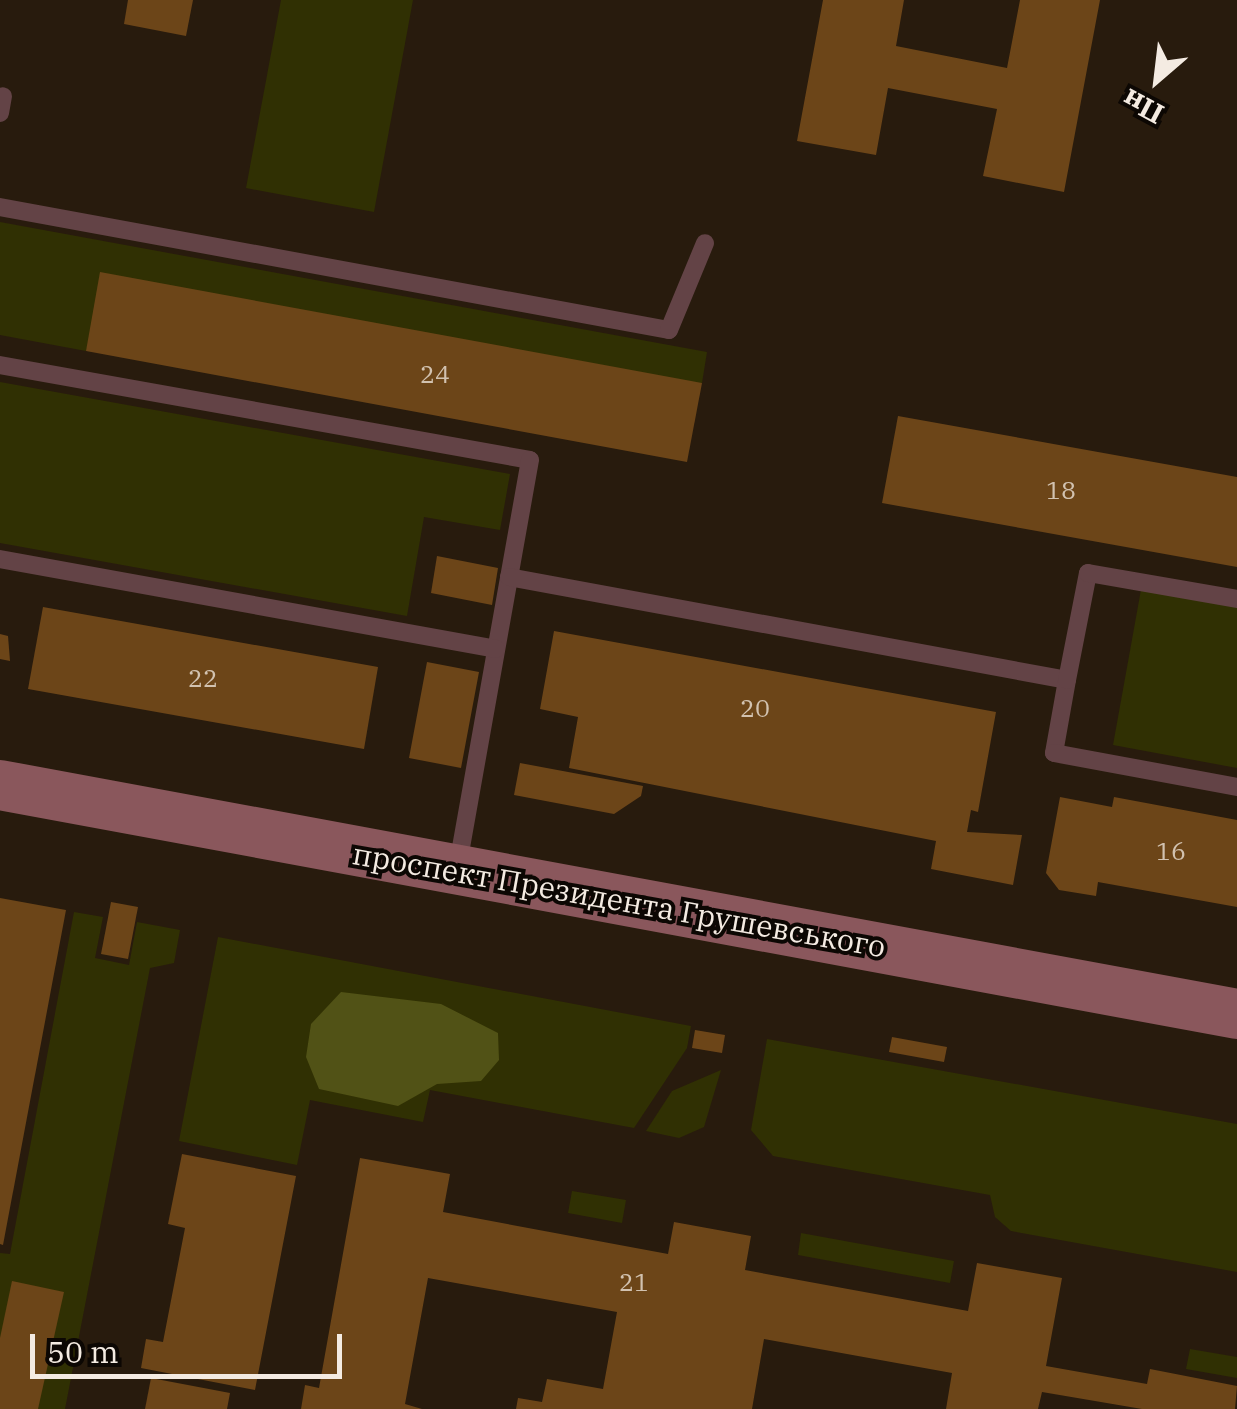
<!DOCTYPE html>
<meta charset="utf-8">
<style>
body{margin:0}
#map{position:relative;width:1237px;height:1409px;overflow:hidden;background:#281b0d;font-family:"IBM Plex Serif",serif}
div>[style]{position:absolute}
.green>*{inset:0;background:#303003}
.forest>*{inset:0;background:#515216}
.building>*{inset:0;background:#6c4518}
.lane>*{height:18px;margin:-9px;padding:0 9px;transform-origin:9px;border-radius:9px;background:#634346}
.secondary>*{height:50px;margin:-25px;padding:0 25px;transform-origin:25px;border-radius:25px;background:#8a575c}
span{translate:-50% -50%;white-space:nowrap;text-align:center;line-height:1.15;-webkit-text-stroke:8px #0c0703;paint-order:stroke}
.number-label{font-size:25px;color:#d2c2b0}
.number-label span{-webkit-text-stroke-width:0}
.street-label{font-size:30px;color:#f4ebe2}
.north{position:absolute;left:1107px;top:30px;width:100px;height:100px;-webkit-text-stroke:8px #0c0703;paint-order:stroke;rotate:208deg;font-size:28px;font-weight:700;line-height:40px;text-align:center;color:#f4ebe2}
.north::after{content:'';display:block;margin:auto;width:35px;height:45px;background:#f4ebe2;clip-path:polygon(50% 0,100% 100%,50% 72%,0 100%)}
.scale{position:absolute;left:30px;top:1334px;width:312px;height:45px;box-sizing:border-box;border:5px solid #f4ebe2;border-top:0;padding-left:12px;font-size:30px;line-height:35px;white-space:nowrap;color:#f4ebe2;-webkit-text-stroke:8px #0c0703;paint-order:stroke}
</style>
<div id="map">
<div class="green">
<div style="clip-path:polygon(281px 0,413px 0,374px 212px,246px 188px)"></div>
<div style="clip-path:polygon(0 222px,707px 352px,702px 383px,86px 351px,0 335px)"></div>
<div style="clip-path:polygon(0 382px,510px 474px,500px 530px,424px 517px,407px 616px,0 543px)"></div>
<div style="clip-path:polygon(1142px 584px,1237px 602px,1237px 768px,1113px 745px)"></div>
<div style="clip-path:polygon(74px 912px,103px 917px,95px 958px,129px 965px,137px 922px,180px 930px,174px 963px,150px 968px,65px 1409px,0 1409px,0 1253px,10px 1254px)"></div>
<div style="clip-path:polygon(218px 937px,691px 1026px,687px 1048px,634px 1128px,430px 1090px,423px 1122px,310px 1100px,297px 1165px,179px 1141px)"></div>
<div style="clip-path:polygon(767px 1039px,1237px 1124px,1237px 1272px,1011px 1231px,995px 1217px,990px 1195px,773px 1156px,751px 1130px)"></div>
<div style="clip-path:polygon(721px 1070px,704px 1127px,679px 1138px,646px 1131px,672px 1091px)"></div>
<div style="clip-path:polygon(572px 1191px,626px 1200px,622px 1223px,568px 1213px)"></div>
<div style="clip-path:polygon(801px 1233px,954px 1261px,950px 1283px,798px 1255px)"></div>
<div style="clip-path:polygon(1190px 1349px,1237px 1357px,1237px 1378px,1186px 1369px)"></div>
</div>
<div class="forest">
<div style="clip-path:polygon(341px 992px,441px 1004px,498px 1033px,499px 1060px,481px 1081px,437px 1084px,398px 1106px,319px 1089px,306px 1057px,311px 1024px)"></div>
</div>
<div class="building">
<div style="clip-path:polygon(128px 0,193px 0,186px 36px,124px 24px)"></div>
<div style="clip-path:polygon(823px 0,904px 0,896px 46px,1007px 68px,1020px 0,1100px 0,1064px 192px,983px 176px,997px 109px,888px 88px,876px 155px,797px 141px)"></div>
<div style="clip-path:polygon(100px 272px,702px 383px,687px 462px,86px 351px)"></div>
<div style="clip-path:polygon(898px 416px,1237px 477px,1237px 567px,882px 503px)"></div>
<div style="clip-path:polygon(437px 556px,498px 568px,492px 605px,431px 593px)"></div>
<div style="clip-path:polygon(43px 607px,378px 667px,364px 749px,28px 689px)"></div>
<div style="clip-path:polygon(554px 631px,996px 712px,978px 812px,971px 810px,967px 832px,1022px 835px,1013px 885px,931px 869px,936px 841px,569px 768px,578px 717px,540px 709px)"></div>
<div style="clip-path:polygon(0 634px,8px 636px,10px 661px,0 659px)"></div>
<div style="clip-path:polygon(427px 662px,479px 672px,461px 768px,409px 758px)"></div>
<div style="clip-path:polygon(520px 763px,643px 786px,641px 796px,614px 814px,514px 795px)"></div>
<div style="clip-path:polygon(1060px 797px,1112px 807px,1114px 797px,1237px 820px,1237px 907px,1098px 882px,1096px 896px,1059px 890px,1046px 873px)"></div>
<div style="clip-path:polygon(0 898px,66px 910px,3px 1245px,0 1244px)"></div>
<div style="clip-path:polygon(111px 902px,138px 907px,128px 959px,101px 954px)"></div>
<div style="clip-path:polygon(695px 1030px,725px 1035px,722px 1053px,692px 1048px)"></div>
<div style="clip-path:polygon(892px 1037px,947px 1047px,944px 1062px,889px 1052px)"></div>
<div style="clip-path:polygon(182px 1154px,296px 1176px,255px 1390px,141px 1368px,146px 1339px,163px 1342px,185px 1228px,168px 1224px)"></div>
<div style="clip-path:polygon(360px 1158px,450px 1174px,443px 1212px,668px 1254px,674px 1222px,751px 1236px,745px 1270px,968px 1311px,977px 1263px,1062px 1278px,1046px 1366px,1147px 1384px,1150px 1369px,1237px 1386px,1235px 1409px,1142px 1409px,1042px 1392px,1038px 1409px,946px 1409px,952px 1373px,764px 1339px,752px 1409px,516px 1409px,518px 1398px,542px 1402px,547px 1379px,603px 1389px,617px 1312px,428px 1278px,405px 1404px,422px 1409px,301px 1409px,305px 1385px,319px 1388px)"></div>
<div style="clip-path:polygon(12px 1281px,64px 1292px,38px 1409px,0 1409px,0 1338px)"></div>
<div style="clip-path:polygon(151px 1378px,230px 1393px,227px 1409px,145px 1409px)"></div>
</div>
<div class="lane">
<div style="left:0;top:113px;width:17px;rotate:-80deg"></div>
<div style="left:0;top:207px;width:680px;rotate:10.42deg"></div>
<div style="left:669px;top:330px;width:94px;rotate:-67.5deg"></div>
<div style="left:0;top:365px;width:538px;rotate:10.16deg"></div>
<div style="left:530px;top:460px;width:411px;rotate:100.1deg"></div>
<div style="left:0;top:559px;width:504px;rotate:10.28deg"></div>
<div style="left:509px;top:577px;width:567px;rotate:10.46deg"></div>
<div style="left:1067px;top:680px;width:74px;rotate:100.1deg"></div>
<div style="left:1054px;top:753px;width:186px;rotate:10.5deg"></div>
<div style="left:1067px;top:680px;width:109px;rotate:-78.9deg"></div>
<div style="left:1088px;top:573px;width:151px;rotate:9.9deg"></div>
</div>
<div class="secondary">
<div style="left:0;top:785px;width:1258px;rotate:10.49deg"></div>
</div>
<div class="number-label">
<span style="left:435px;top:374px">24</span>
<span style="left:1061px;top:490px">18</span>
<span style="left:203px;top:678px">22</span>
<span style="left:755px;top:708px">20</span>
<span style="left:1171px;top:851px">16</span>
<span style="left:634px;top:1282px">21</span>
</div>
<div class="street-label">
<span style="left:619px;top:900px;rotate:10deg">проспект Президента Грушевського</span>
</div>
<div class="north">Пн</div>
<div class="scale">50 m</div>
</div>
